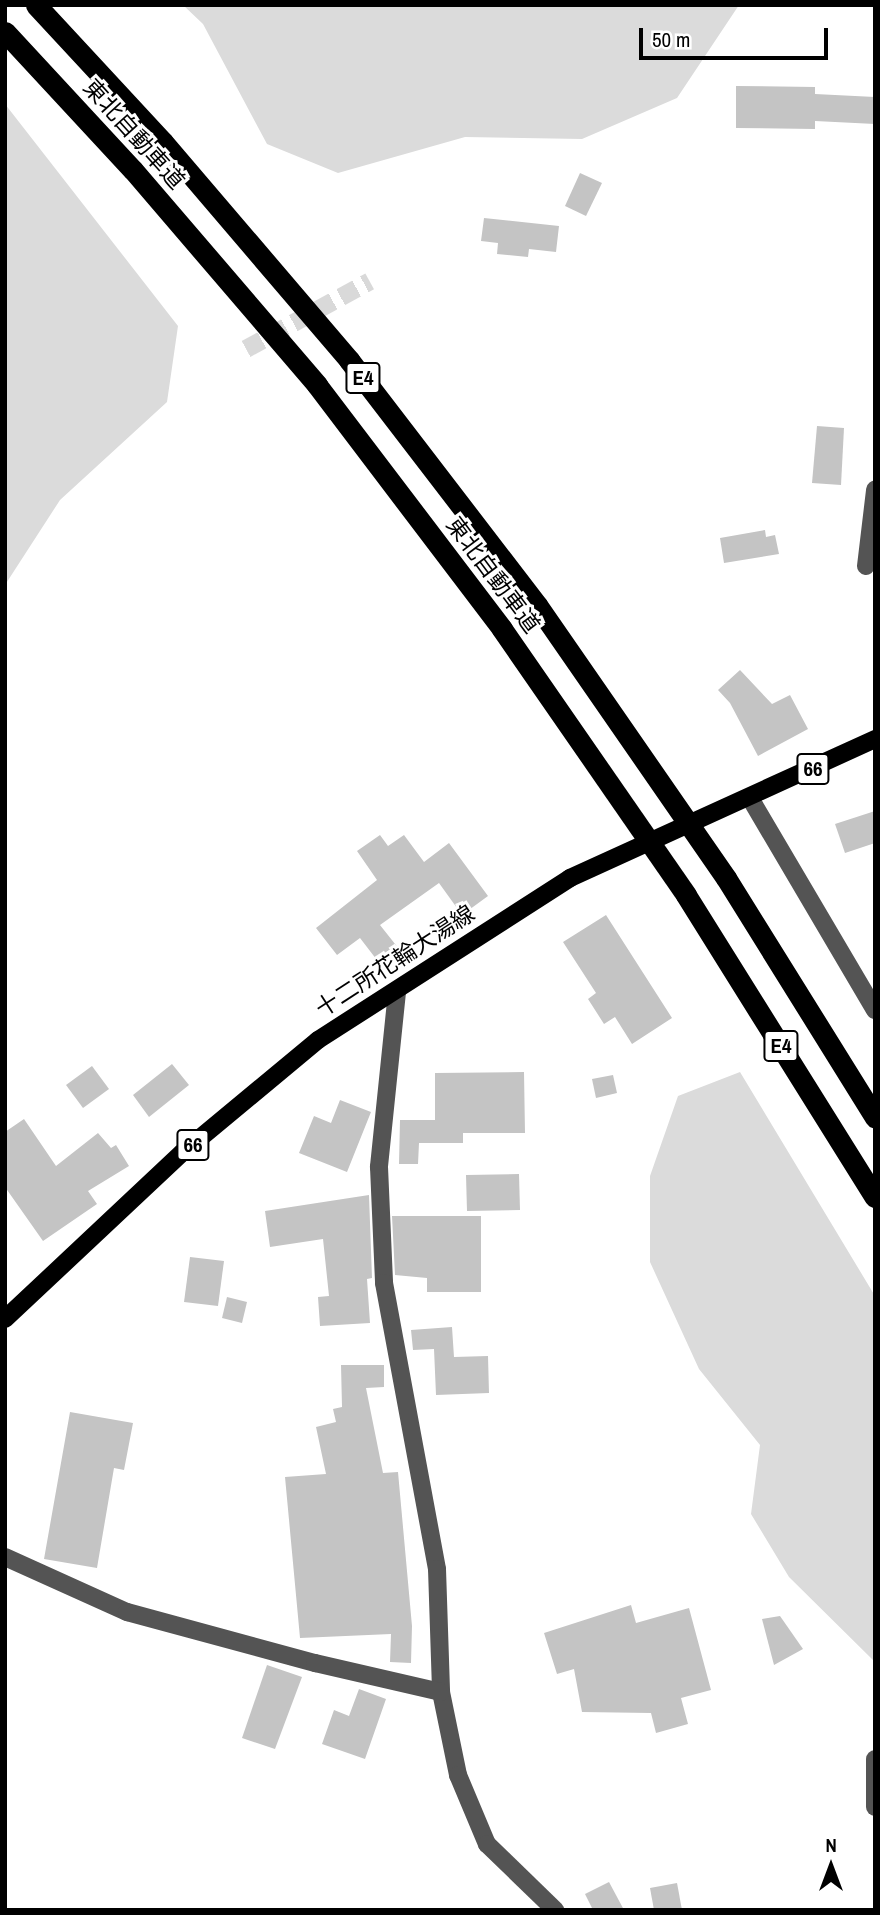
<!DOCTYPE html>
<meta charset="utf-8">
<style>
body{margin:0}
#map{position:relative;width:880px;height:1915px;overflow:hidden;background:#fff;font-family:"Archivo Narrow","Noto Sans JP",sans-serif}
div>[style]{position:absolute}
.green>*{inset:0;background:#dbdbdb}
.building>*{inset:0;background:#c4c4c4}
.minor-tunnel>*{height:18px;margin-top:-9px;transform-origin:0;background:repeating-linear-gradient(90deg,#d9d9d9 0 18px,transparent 0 27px)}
.minor>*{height:18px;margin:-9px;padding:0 9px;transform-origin:9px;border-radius:9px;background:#545454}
.major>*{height:18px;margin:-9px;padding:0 9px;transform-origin:9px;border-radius:9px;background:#000}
.highway>*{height:21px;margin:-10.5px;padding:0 10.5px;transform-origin:10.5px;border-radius:10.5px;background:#000}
span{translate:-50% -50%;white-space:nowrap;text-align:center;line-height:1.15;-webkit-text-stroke:6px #fff;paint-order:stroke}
.shield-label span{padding:2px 5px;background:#fff;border:2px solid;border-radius:5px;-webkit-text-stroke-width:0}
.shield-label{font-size:21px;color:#000;font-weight:700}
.street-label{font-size:23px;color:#000}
.frame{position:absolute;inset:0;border:7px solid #000;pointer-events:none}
.north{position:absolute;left:796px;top:1831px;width:70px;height:70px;-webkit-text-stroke:5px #fff;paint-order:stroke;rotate:0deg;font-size:19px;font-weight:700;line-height:28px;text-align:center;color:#000}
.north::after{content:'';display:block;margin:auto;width:24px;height:32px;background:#000;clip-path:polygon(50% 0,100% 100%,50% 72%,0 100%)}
.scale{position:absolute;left:639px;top:28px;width:189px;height:32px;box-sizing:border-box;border:4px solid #000;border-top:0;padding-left:9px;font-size:21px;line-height:24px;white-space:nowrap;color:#000;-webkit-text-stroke:5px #fff;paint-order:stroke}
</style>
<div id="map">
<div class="green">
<div style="clip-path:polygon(183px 5px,739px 5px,677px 98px,582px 139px,465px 137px,338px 173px,267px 144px,203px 24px)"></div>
<div style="clip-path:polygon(5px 104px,178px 326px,167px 402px,60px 500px,5px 585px)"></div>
<div style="clip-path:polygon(740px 1072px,875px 1296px,875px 1662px,789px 1577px,751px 1514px,760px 1445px,699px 1369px,650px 1262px,650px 1176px,678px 1096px)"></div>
</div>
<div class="building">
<div style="clip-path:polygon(736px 86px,815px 87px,815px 94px,875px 97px,875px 124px,815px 121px,815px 129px,736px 128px)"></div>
<div style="clip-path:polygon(580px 173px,602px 183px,586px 216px,565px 206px)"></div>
<div style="clip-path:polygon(484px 218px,559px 226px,556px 252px,529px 249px,528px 257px,497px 254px,498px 243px,481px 241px)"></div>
<div style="clip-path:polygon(817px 426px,844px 428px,841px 485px,812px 483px)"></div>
<div style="clip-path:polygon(765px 530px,766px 537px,775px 535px,779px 554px,724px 563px,720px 538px)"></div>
<div style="clip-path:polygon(740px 670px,772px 704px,790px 695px,808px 729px,758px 756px,730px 703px,718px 690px)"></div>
<div style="clip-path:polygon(875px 811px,875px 843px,845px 853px,835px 824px)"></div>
<div style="clip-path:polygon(380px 835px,388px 846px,404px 835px,424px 862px,449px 843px,488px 896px,462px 915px,439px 883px,380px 925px,399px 949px,380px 964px,360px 938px,337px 955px,316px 928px,377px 880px,357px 851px)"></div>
<div style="clip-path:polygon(606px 915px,672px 1018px,632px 1044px,615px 1017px,604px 1024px,588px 999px,596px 993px,563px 942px)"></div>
<div style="clip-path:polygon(172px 1064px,189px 1085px,149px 1117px,133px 1095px)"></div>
<div style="clip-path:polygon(92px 1066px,109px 1089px,83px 1108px,66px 1085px)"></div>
<div style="clip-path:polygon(524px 1072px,525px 1133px,463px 1133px,463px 1143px,419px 1143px,418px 1164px,399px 1164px,400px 1120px,435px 1120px,435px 1073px)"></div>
<div style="clip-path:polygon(613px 1075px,617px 1093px,596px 1098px,592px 1079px)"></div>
<div style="clip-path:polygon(340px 1100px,371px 1112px,347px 1172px,299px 1153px,314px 1116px,331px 1123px)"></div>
<div style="clip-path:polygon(24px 1119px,56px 1166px,98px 1133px,111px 1148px,116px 1145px,129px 1166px,88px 1191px,97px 1204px,43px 1241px,5px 1187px,5px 1132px)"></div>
<div style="clip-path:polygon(519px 1174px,520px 1210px,467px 1211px,466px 1175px)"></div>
<div style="clip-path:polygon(369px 1195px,372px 1278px,367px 1279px,370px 1323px,320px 1326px,318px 1297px,329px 1296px,323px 1239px,270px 1247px,265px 1211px)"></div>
<div style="clip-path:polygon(392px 1216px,481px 1216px,481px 1292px,427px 1292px,427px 1278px,395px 1275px)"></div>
<div style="clip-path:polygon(190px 1257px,224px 1261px,218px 1306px,184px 1302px)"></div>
<div style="clip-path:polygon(227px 1297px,247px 1302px,242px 1323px,222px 1318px)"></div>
<div style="clip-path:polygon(452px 1327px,454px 1357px,488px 1356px,489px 1393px,436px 1395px,434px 1349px,413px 1350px,411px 1330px)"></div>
<div style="clip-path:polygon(341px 1365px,384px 1365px,384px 1387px,366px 1388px,383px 1473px,398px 1472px,412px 1626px,411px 1663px,390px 1662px,391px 1634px,300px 1638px,285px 1477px,326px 1474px,316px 1427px,336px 1422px,333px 1409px,342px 1407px)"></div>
<div style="clip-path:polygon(70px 1412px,133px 1423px,124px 1470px,114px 1468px,97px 1568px,44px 1559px)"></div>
<div style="clip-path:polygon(631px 1605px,636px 1623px,689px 1608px,711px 1690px,681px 1698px,688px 1724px,656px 1733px,651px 1713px,582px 1712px,574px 1669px,557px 1674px,544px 1633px)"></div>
<div style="clip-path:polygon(780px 1616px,803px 1649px,774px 1665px,762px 1619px)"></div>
<div style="clip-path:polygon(267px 1665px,302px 1677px,275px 1749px,242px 1738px)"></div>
<div style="clip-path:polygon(359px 1689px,386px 1699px,365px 1759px,322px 1744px,334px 1710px,349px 1716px)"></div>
<div style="clip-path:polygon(609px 1882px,624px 1910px,593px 1910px,585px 1894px)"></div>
<div style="clip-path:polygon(677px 1883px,682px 1910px,654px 1910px,650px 1888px)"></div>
</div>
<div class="minor-tunnel">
<div style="left:246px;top:349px;width:141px;rotate:-28.7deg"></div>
</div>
<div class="minor">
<div style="left:866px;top:566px;width:77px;rotate:-83.2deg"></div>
<div style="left:750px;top:798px;width:246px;rotate:59.5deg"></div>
<div style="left:397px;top:992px;width:176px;rotate:95.9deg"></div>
<div style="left:379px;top:1167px;width:116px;rotate:87.5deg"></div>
<div style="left:384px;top:1283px;width:291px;rotate:79.5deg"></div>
<div style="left:437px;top:1569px;width:123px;rotate:88.1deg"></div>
<div style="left:441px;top:1692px;width:85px;rotate:78.4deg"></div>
<div style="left:458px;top:1775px;width:75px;rotate:67.2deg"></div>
<div style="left:487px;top:1844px;width:95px;rotate:44.1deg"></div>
<div style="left:5px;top:1557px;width:134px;rotate:24.3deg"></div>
<div style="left:127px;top:1612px;width:195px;rotate:15.2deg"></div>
<div style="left:315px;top:1663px;width:129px;rotate:13deg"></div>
<div style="left:875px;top:1759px;width:48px;rotate:90deg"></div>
</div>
<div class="major">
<div style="left:5px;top:1319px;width:243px;rotate:-43.2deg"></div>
<div style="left:182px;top:1153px;width:177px;rotate:-39.7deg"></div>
<div style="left:318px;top:1040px;width:300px;rotate:-32.7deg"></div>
<div style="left:570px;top:878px;width:335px;rotate:-24.5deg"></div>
</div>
<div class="highway">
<div style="left:36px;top:5px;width:187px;rotate:47.2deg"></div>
<div style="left:163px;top:142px;width:287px;rotate:49.5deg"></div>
<div style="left:349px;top:360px;width:309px;rotate:52.5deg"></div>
<div style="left:537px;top:605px;width:332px;rotate:55.3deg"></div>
<div style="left:726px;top:878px;width:282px;rotate:58.1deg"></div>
<div style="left:5px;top:32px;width:188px;rotate:47.2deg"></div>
<div style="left:133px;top:170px;width:283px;rotate:49.4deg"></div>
<div style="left:317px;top:385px;width:306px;rotate:52.8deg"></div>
<div style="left:502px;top:629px;width:323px;rotate:55.3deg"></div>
<div style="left:686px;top:895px;width:356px;rotate:58deg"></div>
</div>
<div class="shield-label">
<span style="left:363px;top:378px">E4</span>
<span style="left:813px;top:769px">66</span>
<span style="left:781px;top:1046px">E4</span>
<span style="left:193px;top:1145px">66</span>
</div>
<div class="street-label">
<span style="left:134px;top:134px;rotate:48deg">東北自動車道</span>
<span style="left:493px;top:575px;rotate:53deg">東北自動車道</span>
<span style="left:395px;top:961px;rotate:-33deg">十二所花輪大湯線</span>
</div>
<div class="frame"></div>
<div class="north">N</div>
<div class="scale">50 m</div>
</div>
